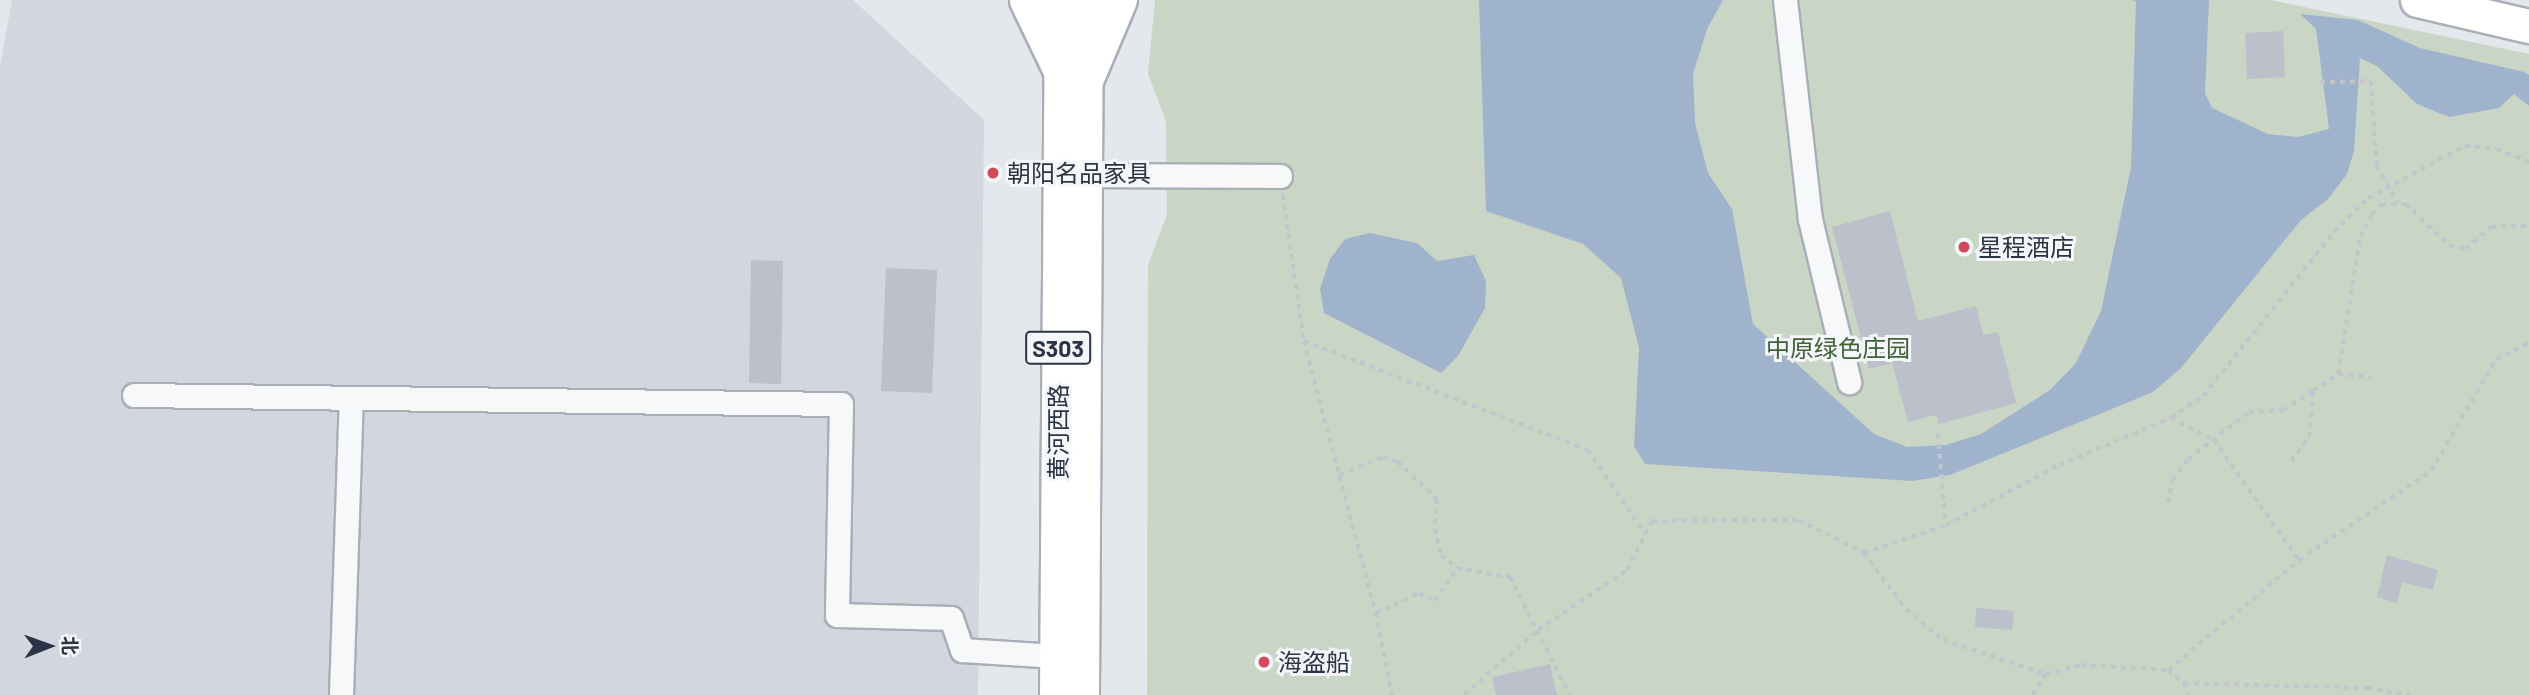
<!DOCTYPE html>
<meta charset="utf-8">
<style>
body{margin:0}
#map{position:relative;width:2529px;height:695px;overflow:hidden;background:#e4e7ec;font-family:Barlow,"Noto Sans SC",sans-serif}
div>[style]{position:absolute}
.built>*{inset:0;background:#d2d6de}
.green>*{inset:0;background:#c9d6c5}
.water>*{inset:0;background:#9fb4cc}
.building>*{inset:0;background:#bbc0ca}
.path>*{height:3.5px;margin-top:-1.75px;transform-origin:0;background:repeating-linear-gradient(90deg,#c2c5cb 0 5px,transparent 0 10px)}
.roads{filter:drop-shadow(2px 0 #a9aeb7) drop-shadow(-2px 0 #a9aeb7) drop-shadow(0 2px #a9aeb7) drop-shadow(0 -2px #a9aeb7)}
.minor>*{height:23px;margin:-11.5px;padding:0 11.5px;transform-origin:11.5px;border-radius:11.5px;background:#f7f8fa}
.major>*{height:30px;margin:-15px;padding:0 15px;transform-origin:15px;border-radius:15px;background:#fff}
.highway>*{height:33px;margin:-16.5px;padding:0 16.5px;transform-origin:16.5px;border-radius:16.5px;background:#fff}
.dots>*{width:19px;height:19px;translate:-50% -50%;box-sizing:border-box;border:4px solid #f4f6f9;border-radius:50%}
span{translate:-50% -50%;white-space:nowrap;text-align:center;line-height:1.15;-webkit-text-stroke:6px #f4f6f9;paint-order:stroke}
.shield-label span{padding:2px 5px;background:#f4f6f9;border:2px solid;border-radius:5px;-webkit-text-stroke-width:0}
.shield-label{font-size:23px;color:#2b3445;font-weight:700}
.poi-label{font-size:24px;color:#2b3445}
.left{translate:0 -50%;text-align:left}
.park-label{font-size:24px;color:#3f6138}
.street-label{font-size:24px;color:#2b3445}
.north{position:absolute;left:14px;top:611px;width:70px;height:70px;-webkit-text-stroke:5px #f4f6f9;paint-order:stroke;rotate:89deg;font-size:19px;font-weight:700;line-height:28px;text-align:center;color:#2b3445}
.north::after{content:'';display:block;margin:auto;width:24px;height:32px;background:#2b3445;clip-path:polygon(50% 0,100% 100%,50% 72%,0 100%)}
</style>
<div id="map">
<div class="built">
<div style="clip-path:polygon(12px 0,853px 0,984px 120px,978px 695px,0 695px,0 67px)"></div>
</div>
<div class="green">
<div style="clip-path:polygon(1155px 0,2271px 0,2529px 54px,2529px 695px,1147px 695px,1148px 265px,1167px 214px,1166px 121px,1148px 74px)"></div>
</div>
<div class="water">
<div style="clip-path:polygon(1479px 0,1723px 0,1707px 29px,1693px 74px,1695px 123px,1708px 173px,1732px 209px,1753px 324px,1874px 434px,1907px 447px,1946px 445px,1981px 434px,2050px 390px,2076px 363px,2101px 311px,2131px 167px,2136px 1px,2131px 0,2209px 0,2205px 93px,2212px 108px,2268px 134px,2298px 137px,2329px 129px,2316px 29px,2300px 14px,2358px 20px,2420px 48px,2524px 72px,2529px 75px,2529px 106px,2514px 94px,2499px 108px,2449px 117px,2417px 104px,2377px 66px,2360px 58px,2354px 151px,2347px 174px,2328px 199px,2301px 220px,2181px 368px,2153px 392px,2107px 411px,1950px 475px,1913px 481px,1645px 464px,1634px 446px,1639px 348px,1621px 278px,1583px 244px,1486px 211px)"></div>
<div style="clip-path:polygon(1370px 233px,1417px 243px,1437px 261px,1474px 255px,1486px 281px,1485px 308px,1458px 356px,1441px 373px,1324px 313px,1320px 289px,1330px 259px,1345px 239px)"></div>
</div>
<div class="building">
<div style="clip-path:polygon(2283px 31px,2285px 77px,2247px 79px,2245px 33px)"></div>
<div style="clip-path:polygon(1890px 211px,1918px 321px,1976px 306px,1983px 335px,1998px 332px,2016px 403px,1939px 424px,1936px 415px,1908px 422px,1892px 363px,1869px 369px,1832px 227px)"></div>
<div style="clip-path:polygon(751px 260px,783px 261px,781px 384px,749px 383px)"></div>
<div style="clip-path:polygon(886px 268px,937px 270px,932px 393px,881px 391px)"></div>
<div style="clip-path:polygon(2387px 555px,2438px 570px,2433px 590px,2402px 582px,2397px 603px,2377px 597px)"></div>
<div style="clip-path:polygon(1976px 608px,2014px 611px,2012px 630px,1975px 627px)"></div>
<div style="clip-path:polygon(1550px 664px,1557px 695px,1496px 695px,1492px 677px)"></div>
</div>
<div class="path">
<div style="left:2320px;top:82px;width:51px;rotate:-1.1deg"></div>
<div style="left:2371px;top:81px;width:85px;rotate:86deg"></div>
<div style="left:2377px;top:166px;width:43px;rotate:60.4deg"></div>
<div style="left:1283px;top:195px;width:148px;rotate:81.8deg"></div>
<div style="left:1304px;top:341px;width:281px;rotate:75.2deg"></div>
<div style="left:1376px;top:613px;width:84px;rotate:79deg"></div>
<div style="left:1304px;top:341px;width:304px;rotate:21deg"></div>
<div style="left:1588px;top:450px;width:102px;rotate:55.8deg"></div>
<div style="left:2338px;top:374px;width:33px;rotate:5deg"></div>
<div style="left:2171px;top:418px;width:48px;rotate:27.1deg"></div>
<div style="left:2214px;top:440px;width:147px;rotate:54.7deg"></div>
<div style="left:1938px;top:434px;width:91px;rotate:85deg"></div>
<div style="left:2291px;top:461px;width:30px;rotate:-53deg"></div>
<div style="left:2309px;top:437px;width:46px;rotate:-85deg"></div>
<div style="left:2313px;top:391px;width:30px;rotate:-34deg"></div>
<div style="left:2338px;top:374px;width:139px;rotate:-80.9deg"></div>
<div style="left:2360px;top:237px;width:26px;rotate:-62deg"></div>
<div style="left:2372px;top:214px;width:13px;rotate:-45deg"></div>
<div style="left:2381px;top:205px;width:25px;rotate:-2deg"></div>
<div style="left:2406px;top:204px;width:59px;rotate:43.6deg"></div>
<div style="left:2449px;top:245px;width:16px;rotate:14deg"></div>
<div style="left:2465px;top:249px;width:34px;rotate:-40deg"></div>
<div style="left:2491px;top:227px;width:38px;rotate:-2deg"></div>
<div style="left:1340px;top:475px;width:47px;rotate:-22.7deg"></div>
<div style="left:1383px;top:457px;width:16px;rotate:18deg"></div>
<div style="left:1398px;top:462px;width:54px;rotate:43.5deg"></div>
<div style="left:1437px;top:499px;width:30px;rotate:94deg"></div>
<div style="left:1435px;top:529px;width:27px;rotate:77deg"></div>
<div style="left:1441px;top:555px;width:21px;rotate:39deg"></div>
<div style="left:2168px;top:503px;width:23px;rotate:-80deg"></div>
<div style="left:2172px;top:480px;width:26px;rotate:-53deg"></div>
<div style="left:2188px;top:459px;width:77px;rotate:-37.6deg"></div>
<div style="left:2249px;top:412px;width:34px;rotate:-3deg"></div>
<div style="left:2283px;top:410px;width:36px;rotate:-32deg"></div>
<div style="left:1864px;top:553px;width:70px;rotate:53.1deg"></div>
<div style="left:1906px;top:609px;width:48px;rotate:40deg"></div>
<div style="left:1943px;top:640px;width:108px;rotate:18.3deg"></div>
<div style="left:2046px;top:674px;width:25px;rotate:122deg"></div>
<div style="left:1376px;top:613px;width:47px;rotate:-24.9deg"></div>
<div style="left:1419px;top:593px;width:18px;rotate:27deg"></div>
<div style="left:1435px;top:601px;width:40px;rotate:-56deg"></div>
<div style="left:1457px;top:568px;width:54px;rotate:9.6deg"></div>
<div style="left:1510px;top:577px;width:132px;rotate:63deg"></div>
<div style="left:2168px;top:670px;width:171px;rotate:-40deg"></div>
<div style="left:2299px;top:560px;width:159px;rotate:-34deg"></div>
<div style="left:2431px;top:471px;width:129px;rotate:-59.9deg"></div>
<div style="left:2496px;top:359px;width:37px;rotate:-26deg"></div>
<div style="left:2046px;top:674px;width:36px;rotate:-14deg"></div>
<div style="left:2081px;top:665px;width:87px;rotate:3.3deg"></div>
<div style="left:2168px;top:670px;width:21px;rotate:39deg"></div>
<div style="left:2184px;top:683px;width:13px;rotate:67deg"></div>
<div style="left:2184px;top:683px;width:183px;rotate:1.6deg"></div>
<div style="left:2367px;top:688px;width:44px;rotate:9.2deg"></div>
<div style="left:1464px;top:695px;width:98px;rotate:-41.3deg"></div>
<div style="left:1538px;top:630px;width:107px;rotate:-34deg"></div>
<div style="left:1627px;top:570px;width:55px;rotate:-63deg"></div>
<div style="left:1652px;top:521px;width:147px;rotate:-0.4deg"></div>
<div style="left:1799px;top:520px;width:73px;rotate:26.9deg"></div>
<div style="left:1864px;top:553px;width:87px;rotate:-18.9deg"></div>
<div style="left:1946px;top:525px;width:128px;rotate:-28deg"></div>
<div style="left:2059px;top:465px;width:121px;rotate:-22.8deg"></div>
<div style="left:2171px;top:418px;width:39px;rotate:-35deg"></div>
<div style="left:2203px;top:396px;width:210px;rotate:-51.4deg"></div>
<div style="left:2334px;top:232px;width:48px;rotate:-45deg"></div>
<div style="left:2368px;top:198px;width:110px;rotate:-28.2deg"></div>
<div style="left:2465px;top:146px;width:32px;rotate:5deg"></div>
<div style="left:2497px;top:149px;width:35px;rotate:22deg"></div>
</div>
<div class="roads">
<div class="minor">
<div style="left:1785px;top:0;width:220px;rotate:83.5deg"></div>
<div style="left:1810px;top:219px;width:168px;rotate:76.5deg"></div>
<div style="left:1087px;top:175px;width:193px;rotate:0.3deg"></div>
<div style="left:134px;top:395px;width:707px;rotate:0.73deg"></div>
<div style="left:841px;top:404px;width:211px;rotate:91.1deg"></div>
<div style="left:837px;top:615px;width:114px;rotate:1.5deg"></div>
<div style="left:951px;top:618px;width:34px;rotate:71deg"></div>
<div style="left:962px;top:650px;width:94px;rotate:3.7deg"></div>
<div style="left:341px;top:695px;width:297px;rotate:-88.1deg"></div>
</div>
<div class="major">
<div style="left:1055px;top:695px;width:695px;rotate:-89.59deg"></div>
<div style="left:1084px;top:695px;width:695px;rotate:-89.67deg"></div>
</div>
<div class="highway">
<div style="left:1026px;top:0;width:79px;rotate:64.4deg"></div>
<div style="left:2417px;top:0;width:115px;rotate:13.1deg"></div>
<div style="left:1087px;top:78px;width:85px;rotate:-67.1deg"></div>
</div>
</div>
<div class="dots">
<div style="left:993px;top:173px;background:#d1495b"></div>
<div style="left:1964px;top:247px;background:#d1495b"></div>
<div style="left:1264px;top:662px;background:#d1495b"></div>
</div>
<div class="shield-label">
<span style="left:1058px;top:348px">S303</span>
</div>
<div class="poi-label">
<span class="left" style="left:1007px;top:173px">朝阳名品家具</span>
<span class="left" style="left:1978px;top:247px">星程酒店</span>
<span class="left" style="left:1278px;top:662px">海盗船</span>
</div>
<div class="park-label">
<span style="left:1838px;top:348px">中原绿色庄园</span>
</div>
<div class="street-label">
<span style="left:1058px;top:432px;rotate:-90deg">黄河西路</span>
</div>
<div class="north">北</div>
</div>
